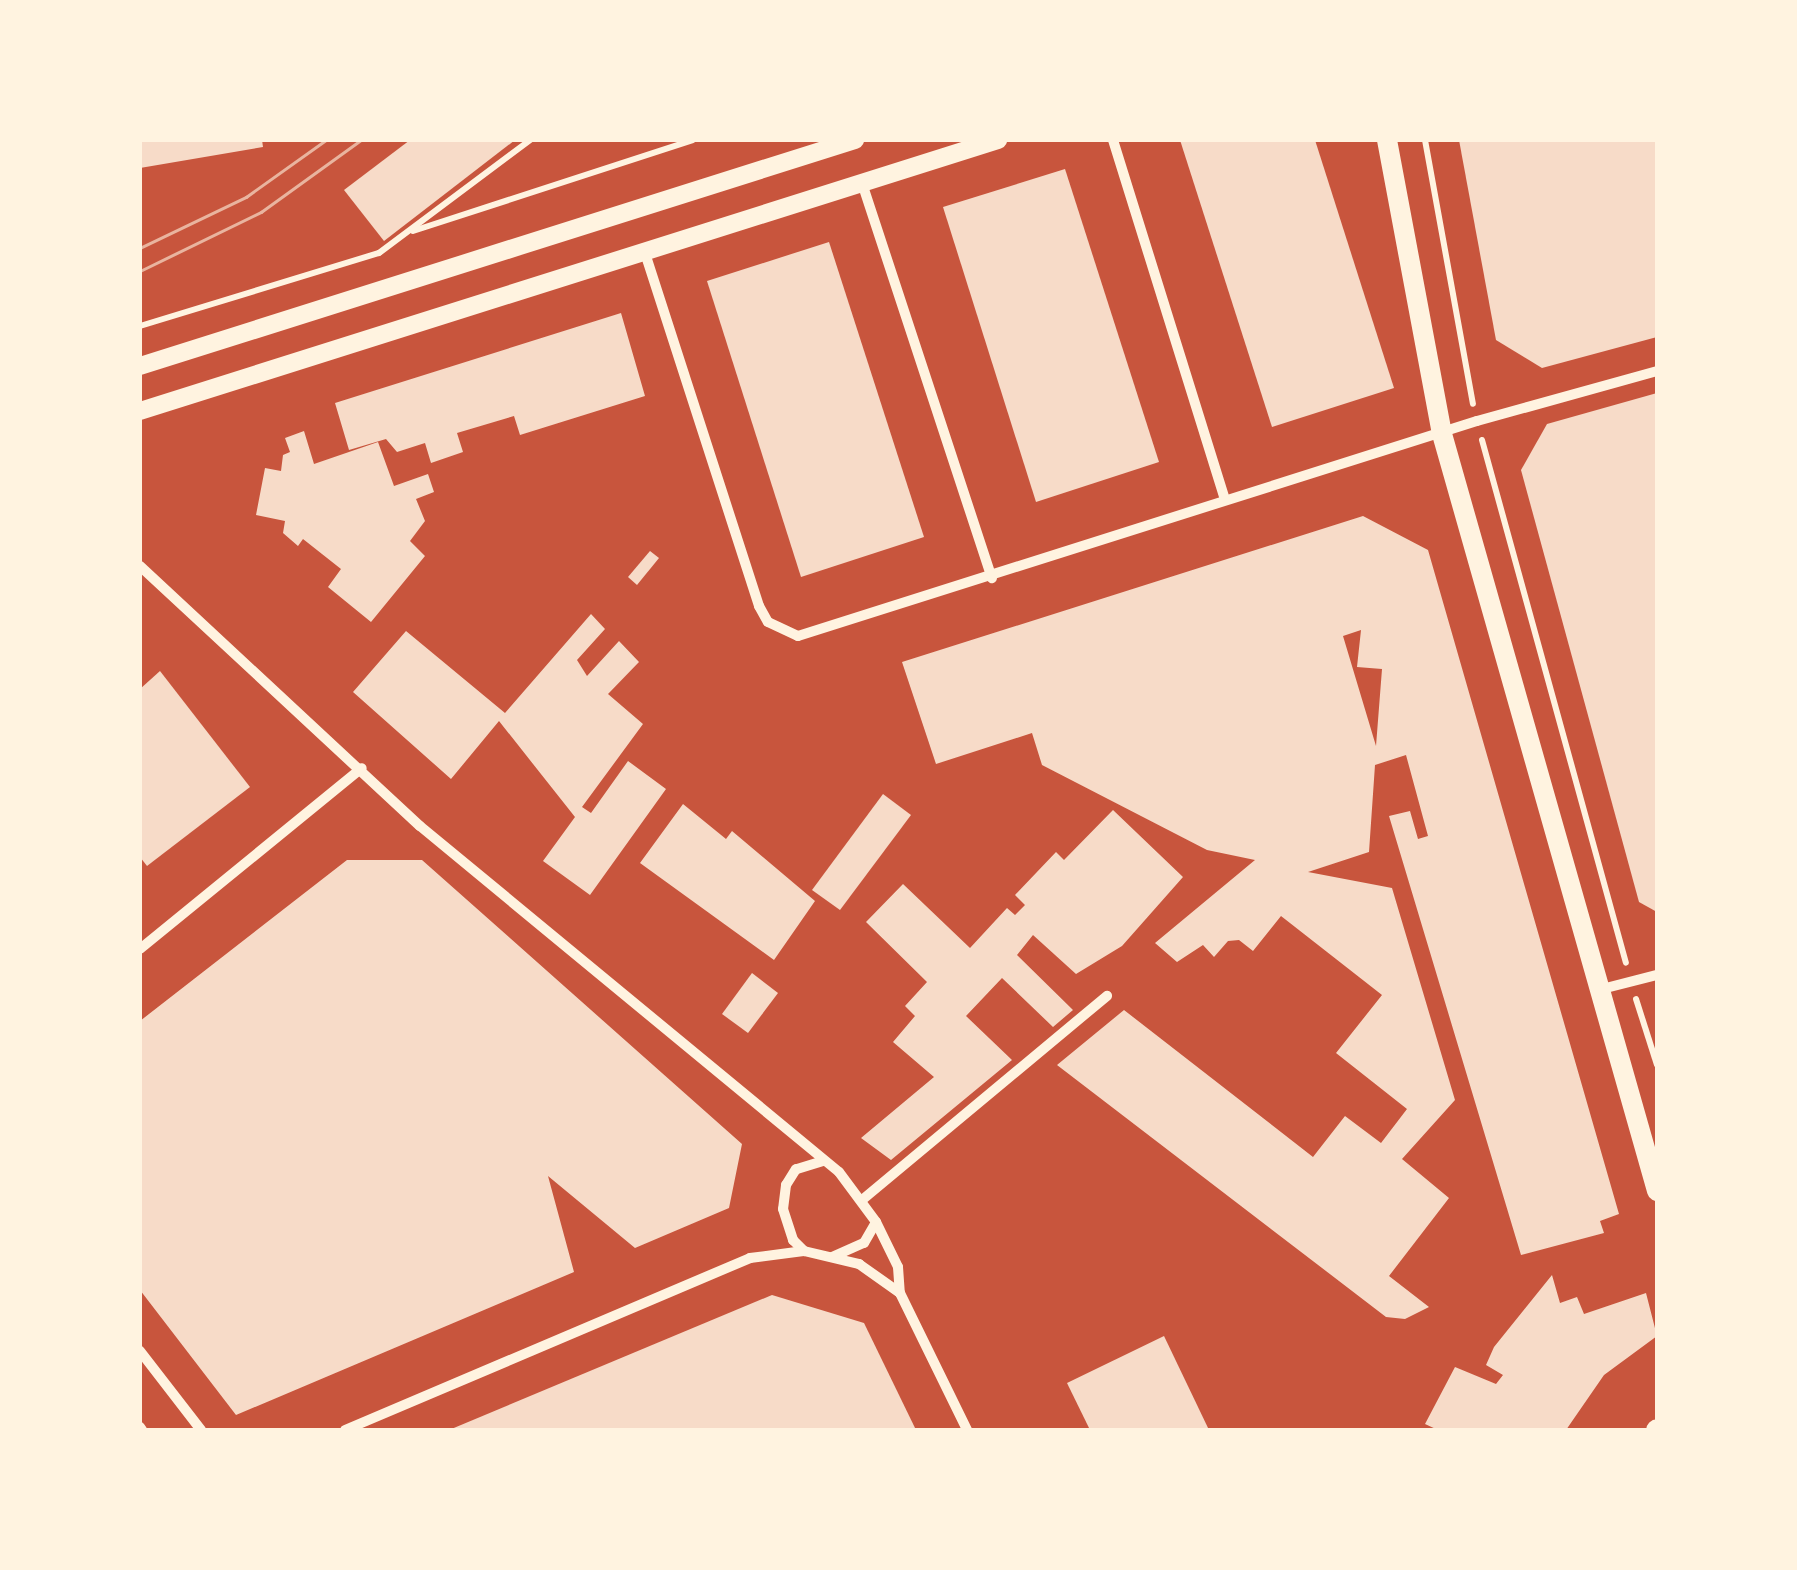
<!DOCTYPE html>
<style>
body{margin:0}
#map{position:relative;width:1797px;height:1570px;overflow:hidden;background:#c8553d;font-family:"Nunito Sans",sans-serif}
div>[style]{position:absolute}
.building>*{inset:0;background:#f7dbc8}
.path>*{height:6px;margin:-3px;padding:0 3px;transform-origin:3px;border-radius:3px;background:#fff3e0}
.minor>*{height:10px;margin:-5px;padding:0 5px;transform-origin:5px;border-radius:5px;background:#fff3e0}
.tertiary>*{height:18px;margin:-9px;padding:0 9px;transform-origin:9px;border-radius:9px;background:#fff3e0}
.secondary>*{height:20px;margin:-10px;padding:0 10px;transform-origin:10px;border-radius:10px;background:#fff3e0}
.tram>*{height:2.5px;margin:-1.25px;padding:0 1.25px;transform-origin:1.25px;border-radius:1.25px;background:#e9b49f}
span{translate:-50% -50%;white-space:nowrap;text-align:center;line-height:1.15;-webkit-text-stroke:9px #fff3e0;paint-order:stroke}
.frame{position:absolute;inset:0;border:142px solid #fff3e0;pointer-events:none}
</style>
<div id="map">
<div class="building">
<div style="clip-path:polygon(140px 140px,262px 140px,263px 147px,140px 168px)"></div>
<div style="clip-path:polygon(410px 140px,515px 140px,384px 241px,344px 190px)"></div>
<div style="clip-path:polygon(1180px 140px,1315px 140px,1394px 388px,1272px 427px)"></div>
<div style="clip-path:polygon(1459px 140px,1657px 140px,1657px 337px,1542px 368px,1496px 340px)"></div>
<div style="clip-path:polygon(1065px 169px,1159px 462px,1036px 502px,943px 207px)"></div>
<div style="clip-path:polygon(829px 242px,924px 537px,801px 577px,707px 281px)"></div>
<div style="clip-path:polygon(621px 313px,645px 396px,520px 435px,514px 416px,457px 433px,463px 452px,431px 463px,425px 443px,397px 452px,386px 439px,349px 450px,335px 403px)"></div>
<div style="clip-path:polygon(1657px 393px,1657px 912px,1639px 902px,1521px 470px,1547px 424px)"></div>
<div style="clip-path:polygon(304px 431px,314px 464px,378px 442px,394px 486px,428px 474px,434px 492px,416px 499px,425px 521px,410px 541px,425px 556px,371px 622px,328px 587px,341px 569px,303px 539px,298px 546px,283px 533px,285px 521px,256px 515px,265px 468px,281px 471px,283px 455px,290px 452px,285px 438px)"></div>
<div style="clip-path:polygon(evenodd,1363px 516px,1428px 550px,1619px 1214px,1600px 1221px,1604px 1233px,1521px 1255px,1389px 816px,1410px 811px,1418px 839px,1428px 836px,1406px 755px,1375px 765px,1369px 852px,1308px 872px,1392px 888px,1455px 1100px,1402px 1159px,1449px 1198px,1389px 1276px,1429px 1307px,1405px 1319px,1386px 1317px,1057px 1065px,1124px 1010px,1313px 1157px,1345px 1116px,1381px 1143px,1407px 1109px,1336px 1053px,1382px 995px,1281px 916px,1253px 951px,1239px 940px,1228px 941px,1214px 957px,1203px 945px,1177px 962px,1155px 943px,1255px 860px,1207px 850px,1042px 765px,1032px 733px,936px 764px,902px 662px,1363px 516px,1361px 630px,1357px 667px,1382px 669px,1376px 746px,1343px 636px,1361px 630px)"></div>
<div style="clip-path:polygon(650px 551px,659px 558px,637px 585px,628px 577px)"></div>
<div style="clip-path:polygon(591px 614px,605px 629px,577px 660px,587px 676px,619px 641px,639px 662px,608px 694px,643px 724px,582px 807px,591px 813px,628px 761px,666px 789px,590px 895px,543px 861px,575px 817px,499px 721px,451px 779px,353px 692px,406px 631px,505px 713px)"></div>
<div style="clip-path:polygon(160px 671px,250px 787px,147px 866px,140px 857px,140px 689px)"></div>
<div style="clip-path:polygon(883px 794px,911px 815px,840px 910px,812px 890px)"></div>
<div style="clip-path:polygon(683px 804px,726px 839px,732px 831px,815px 901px,774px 960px,640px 863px)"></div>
<div style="clip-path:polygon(1113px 810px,1183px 877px,1122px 946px,1076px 974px,1033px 935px,1017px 955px,1073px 1010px,1053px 1027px,1002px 978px,966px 1016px,1012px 1060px,891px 1160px,861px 1138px,934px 1077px,893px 1042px,915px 1016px,905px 1006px,927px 982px,866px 922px,903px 884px,970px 948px,1007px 908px,1015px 915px,1025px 905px,1015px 895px,1056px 852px,1064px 860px)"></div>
<div style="clip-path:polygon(347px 860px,422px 860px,742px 1144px,729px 1208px,635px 1248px,548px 1176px,574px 1272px,236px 1415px,140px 1290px,140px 1021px)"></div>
<div style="clip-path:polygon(752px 973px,778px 993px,748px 1033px,722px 1014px)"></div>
<div style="clip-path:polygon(1552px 1275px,1560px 1303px,1577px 1297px,1584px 1314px,1646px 1293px,1657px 1336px,1604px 1375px,1566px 1430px,1438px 1430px,1425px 1424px,1455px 1367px,1496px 1384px,1503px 1375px,1486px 1365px,1494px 1347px)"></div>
<div style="clip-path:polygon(772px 1295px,864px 1323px,916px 1430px,449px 1430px)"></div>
<div style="clip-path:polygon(1164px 1336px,1209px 1430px,1090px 1430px,1067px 1383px)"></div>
</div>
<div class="path">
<div style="left:1425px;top:140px;width:268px;rotate:79.7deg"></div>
<div style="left:413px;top:231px;width:294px;rotate:-18deg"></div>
<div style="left:140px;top:326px;width:250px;rotate:-17deg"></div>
<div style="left:379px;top:253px;width:189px;rotate:-36.8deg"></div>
<div style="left:1482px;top:440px;width:542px;rotate:74.61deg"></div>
<div style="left:1636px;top:999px;width:69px;rotate:72.3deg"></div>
</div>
<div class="minor">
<div style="left:1113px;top:140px;width:377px;rotate:72.7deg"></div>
<div style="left:862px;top:183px;width:416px;rotate:71.8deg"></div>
<div style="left:645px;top:253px;width:371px;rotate:72.1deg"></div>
<div style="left:759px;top:606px;width:18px;rotate:61deg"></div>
<div style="left:768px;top:622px;width:33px;rotate:25deg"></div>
<div style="left:798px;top:636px;width:712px;rotate:-17.57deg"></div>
<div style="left:1477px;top:421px;width:187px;rotate:-15.5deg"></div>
<div style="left:140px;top:566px;width:382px;rotate:42.9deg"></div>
<div style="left:420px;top:826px;width:543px;rotate:39.55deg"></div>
<div style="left:839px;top:1172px;width:62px;rotate:53.5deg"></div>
<div style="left:876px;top:1222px;width:50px;rotate:63.9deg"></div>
<div style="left:898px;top:1267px;width:26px;rotate:86deg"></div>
<div style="left:900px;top:1293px;width:153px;rotate:63.9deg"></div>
<div style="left:140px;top:949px;width:286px;rotate:-39.2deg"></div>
<div style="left:1598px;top:990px;width:61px;rotate:-14.3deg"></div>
<div style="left:823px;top:1161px;width:28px;rotate:163deg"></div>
<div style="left:796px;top:1169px;width:19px;rotate:122deg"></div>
<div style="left:786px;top:1185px;width:24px;rotate:97deg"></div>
<div style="left:783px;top:1209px;width:33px;rotate:72deg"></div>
<div style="left:793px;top:1240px;width:16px;rotate:45deg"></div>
<div style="left:804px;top:1251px;width:57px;rotate:13.3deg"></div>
<div style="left:859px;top:1264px;width:50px;rotate:35.3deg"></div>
<div style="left:862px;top:1200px;width:319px;rotate:-39.8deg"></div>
<div style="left:832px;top:1257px;width:35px;rotate:-24deg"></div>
<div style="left:864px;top:1243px;width:24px;rotate:-60deg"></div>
<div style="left:140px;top:1351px;width:100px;rotate:52.3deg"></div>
<div style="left:140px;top:1427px;width:4px;rotate:56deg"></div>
<div style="left:345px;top:1430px;width:440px;rotate:-23deg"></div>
<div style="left:750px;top:1258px;width:54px;rotate:-7.4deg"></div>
</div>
<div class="tertiary">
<div style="left:140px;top:366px;width:750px;rotate:-17.54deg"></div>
<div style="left:140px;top:411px;width:900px;rotate:-17.53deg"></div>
</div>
<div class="secondary">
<div style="left:1387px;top:140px;width:299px;rotate:79.4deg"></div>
<div style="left:1442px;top:434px;width:787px;rotate:74.14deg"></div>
<div style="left:1656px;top:1430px;width:1px;rotate:-45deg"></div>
</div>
<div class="tram">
<div style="left:140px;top:248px;width:118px;rotate:-25.7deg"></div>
<div style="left:246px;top:197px;width:98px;rotate:-35.5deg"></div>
<div style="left:140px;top:271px;width:135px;rotate:-26deg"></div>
<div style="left:261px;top:212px;width:123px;rotate:-35.8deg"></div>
</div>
<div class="frame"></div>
</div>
